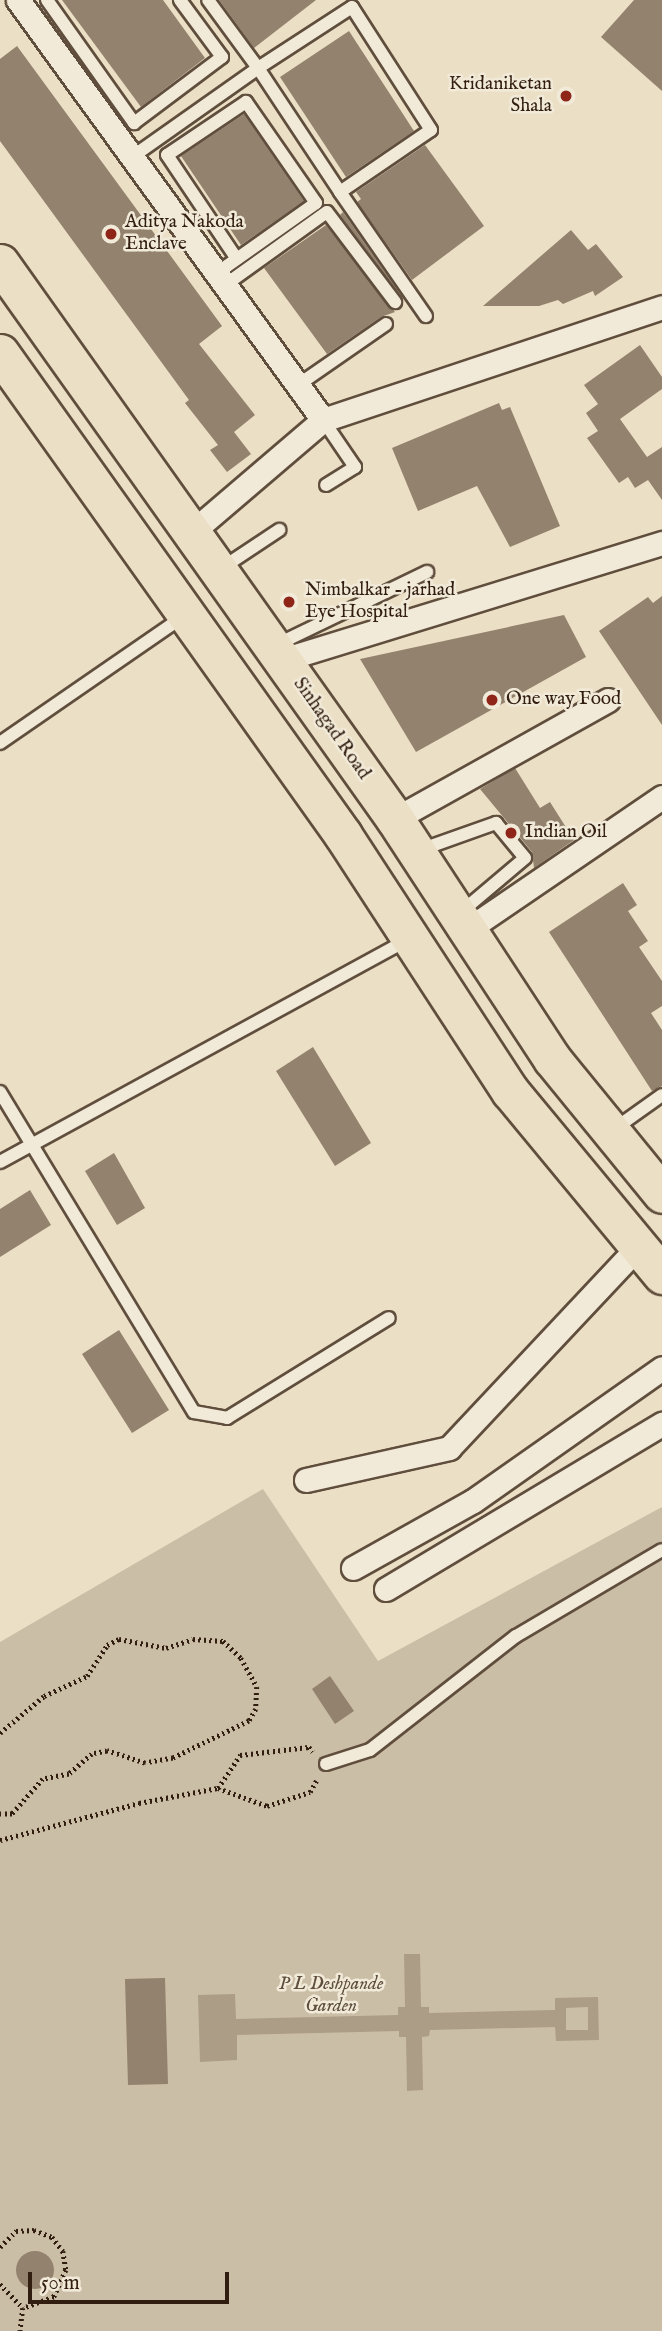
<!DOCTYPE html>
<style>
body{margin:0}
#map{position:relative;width:662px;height:2331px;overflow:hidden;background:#ebdfc5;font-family:"IM FELL English",serif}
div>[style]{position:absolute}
.green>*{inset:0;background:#cbbea6}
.water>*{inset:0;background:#ac9d87}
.building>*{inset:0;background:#92826e}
.round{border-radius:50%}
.path>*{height:4.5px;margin-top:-2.25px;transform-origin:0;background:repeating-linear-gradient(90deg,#311e10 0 2px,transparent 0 5.5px)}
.roads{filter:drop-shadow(2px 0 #604e3d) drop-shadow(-2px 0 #604e3d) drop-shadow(0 2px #604e3d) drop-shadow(0 -2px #604e3d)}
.service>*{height:12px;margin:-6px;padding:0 6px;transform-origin:6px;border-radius:6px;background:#f2ead9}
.minor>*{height:23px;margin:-11.5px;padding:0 11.5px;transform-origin:11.5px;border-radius:11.5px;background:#f2ead9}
.primary>*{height:37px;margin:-18.5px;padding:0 18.5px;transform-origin:18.5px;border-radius:18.5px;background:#ebdfc5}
.dots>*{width:19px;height:19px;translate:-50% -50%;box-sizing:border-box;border:4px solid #f2ead9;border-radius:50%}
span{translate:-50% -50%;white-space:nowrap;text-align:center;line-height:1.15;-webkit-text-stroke:5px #f2ead9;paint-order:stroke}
.poi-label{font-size:19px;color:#311e10}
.right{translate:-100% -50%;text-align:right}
.left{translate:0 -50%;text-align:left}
.street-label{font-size:19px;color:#311e10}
.park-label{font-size:19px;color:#5f4e3d;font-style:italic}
.scale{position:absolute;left:28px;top:2272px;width:201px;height:32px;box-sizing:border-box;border:4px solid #311e10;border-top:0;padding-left:9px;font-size:21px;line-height:24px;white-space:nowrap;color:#311e10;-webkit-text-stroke:5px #f2ead9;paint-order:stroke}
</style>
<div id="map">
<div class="green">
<div style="clip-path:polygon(263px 1489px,378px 1661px,662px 1507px,662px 2331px,0 2331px,0 1642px)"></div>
</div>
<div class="water">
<div style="clip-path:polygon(evenodd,404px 1954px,420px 1954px,421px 2007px,429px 2007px,429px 2013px,555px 2010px,555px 1998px,598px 1997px,599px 2040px,556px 2041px,555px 2027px,430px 2030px,429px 2036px,422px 2037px,423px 2090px,407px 2091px,406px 2037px,399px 2037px,399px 2031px,237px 2035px,237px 2060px,200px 2062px,198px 1995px,235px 1994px,236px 2019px,398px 2015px,398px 2007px,405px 2007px,404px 1954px,588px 2007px,588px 2030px,566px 2030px,566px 2008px,588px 2007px)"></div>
</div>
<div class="building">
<div style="clip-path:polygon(62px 0,163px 0,205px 58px,141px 107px)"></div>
<div style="clip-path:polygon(219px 0,316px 0,254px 48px)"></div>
<div style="clip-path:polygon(634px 0,662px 0,662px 91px,601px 37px)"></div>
<div style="clip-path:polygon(349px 31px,414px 131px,346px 177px,280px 77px)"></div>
<div style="clip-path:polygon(17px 46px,222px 326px,199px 344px,255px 415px,234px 432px,251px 454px,227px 472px,210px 450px,218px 445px,185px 403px,189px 400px,0 141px,0 59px)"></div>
<div style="clip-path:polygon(244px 114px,304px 201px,241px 245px,181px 156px)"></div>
<div style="clip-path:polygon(425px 145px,484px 226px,412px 280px,357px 202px,361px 199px,356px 192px)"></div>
<div style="clip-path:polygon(343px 212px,398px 291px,397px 291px,340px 215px)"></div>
<div style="clip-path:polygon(326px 225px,395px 312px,381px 317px,327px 354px,264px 268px)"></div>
<div style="clip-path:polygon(571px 230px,588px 250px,596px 244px,623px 277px,595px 296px,593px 291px,563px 304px,558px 300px,539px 306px,483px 306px)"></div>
<div style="clip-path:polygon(640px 345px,662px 377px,662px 389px,620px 419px,647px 457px,662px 447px,662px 500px,648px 480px,635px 488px,628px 477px,619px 483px,587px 438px,598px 431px,586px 413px,598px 404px,584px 385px)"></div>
<div style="clip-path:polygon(499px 403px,502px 410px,510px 407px,560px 526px,510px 547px,477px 486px,418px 511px,392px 448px)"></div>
<div style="clip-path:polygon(662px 596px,662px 725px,599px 631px,648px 597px,653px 603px)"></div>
<div style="clip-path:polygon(564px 615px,586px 657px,416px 752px,360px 659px)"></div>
<div style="clip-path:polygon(515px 768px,540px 808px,550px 802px,574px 840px,534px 868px,532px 852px,480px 789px)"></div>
<div style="clip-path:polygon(623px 883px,637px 905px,628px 911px,648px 941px,639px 947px,662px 981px,662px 1006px,651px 1013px,662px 1030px,662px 1086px,652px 1091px,549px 932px)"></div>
<div style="clip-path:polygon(313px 1047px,371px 1143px,335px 1166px,276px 1071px)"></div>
<div style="clip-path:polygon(114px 1153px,145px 1208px,117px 1225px,85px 1171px)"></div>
<div style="clip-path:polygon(30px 1190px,51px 1225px,0 1257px,0 1209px)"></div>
<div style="clip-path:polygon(119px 1330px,169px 1410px,132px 1433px,82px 1354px)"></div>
<div style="clip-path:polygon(330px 1676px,354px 1711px,335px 1724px,312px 1689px)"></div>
<div style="clip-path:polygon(165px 1978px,168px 2084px,128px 2085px,125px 1979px)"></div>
<div class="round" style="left:16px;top:2251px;width:38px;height:38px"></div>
</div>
<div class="path">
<div style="left:0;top:1733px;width:57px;rotate:-40.1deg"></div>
<div style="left:44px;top:1696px;width:47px;rotate:-24.9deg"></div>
<div style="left:87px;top:1676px;width:37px;rotate:-57deg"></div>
<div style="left:107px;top:1645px;width:13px;rotate:-27deg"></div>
<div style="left:119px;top:1639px;width:48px;rotate:10.8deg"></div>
<div style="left:166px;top:1648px;width:28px;rotate:-18deg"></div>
<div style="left:193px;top:1639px;width:30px;rotate:4deg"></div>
<div style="left:223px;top:1641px;width:25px;rotate:43deg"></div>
<div style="left:241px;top:1658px;width:33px;rotate:61deg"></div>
<div style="left:257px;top:1687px;width:22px;rotate:93deg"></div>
<div style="left:256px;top:1709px;width:14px;rotate:120deg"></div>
<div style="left:249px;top:1721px;width:85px;rotate:154deg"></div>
<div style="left:173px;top:1758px;width:28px;rotate:170deg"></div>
<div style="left:145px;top:1763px;width:40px;rotate:-162deg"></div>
<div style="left:107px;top:1751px;width:15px;rotate:169deg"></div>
<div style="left:92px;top:1754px;width:30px;rotate:139deg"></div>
<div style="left:69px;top:1774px;width:26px;rotate:169deg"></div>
<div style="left:43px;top:1779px;width:47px;rotate:131.5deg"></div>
<div style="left:12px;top:1814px;width:12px;rotate:180deg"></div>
<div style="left:218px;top:1788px;width:40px;rotate:-56deg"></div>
<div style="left:240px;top:1755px;width:69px;rotate:-6.6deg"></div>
<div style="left:309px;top:1747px;width:6px;rotate:51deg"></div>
<div style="left:0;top:1840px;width:144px;rotate:-14.9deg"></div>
<div style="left:139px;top:1803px;width:80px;rotate:-10.8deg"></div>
<div style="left:218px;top:1788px;width:52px;rotate:20.2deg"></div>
<div style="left:267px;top:1806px;width:45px;rotate:-18deg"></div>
<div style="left:310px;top:1792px;width:13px;rotate:-61deg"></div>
<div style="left:0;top:2247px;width:23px;rotate:-45deg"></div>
<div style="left:16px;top:2231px;width:18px;rotate:-3deg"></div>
<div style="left:34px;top:2230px;width:19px;rotate:21deg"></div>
<div style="left:52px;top:2237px;width:18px;rotate:52deg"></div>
<div style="left:63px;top:2251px;width:19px;rotate:81deg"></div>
<div style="left:66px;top:2270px;width:30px;rotate:114deg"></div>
<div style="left:54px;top:2297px;width:33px;rotate:160deg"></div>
<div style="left:0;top:2284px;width:33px;rotate:46deg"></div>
<div style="left:23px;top:2308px;width:23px;rotate:97deg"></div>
</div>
<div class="roads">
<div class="service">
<div style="left:47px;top:0;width:151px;rotate:54.7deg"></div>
<div style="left:134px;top:123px;width:110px;rotate:-36.9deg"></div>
<div style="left:222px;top:57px;width:71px;rotate:-126.4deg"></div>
<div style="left:132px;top:157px;width:154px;rotate:-35.2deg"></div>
<div style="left:258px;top:68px;width:84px;rotate:-126.3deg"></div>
<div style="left:340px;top:192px;width:110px;rotate:-34.3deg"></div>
<div style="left:431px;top:130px;width:146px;rotate:-122.7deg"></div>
<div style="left:352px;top:7px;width:112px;rotate:147deg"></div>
<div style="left:258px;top:68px;width:149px;rotate:56.5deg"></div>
<div style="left:340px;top:192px;width:151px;rotate:55.3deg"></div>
<div style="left:217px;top:273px;width:12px;rotate:-35deg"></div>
<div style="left:227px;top:266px;width:109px;rotate:-35.3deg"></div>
<div style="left:316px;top:203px;width:123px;rotate:-124.7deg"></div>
<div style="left:246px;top:102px;width:95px;rotate:146.1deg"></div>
<div style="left:167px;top:155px;width:125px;rotate:56.1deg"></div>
<div style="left:225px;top:285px;width:125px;rotate:-35.6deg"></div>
<div style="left:327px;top:212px;width:113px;rotate:52.9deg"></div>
<div style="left:298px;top:385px;width:107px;rotate:-34.7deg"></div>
<div style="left:323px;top:420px;width:57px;rotate:55.8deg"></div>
<div style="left:355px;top:467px;width:34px;rotate:148deg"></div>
<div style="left:222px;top:568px;width:69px;rotate:-33.7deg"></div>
<div style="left:276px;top:645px;width:168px;rotate:-25.8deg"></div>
<div style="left:0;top:743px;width:224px;rotate:-34.6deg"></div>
<div style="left:420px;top:850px;width:81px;rotate:-19.6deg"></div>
<div style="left:496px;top:823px;width:45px;rotate:50.4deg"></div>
<div style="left:525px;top:858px;width:84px;rotate:139.8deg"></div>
<div style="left:0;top:1092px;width:374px;rotate:58.8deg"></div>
<div style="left:194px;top:1412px;width:34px;rotate:10deg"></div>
<div style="left:227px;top:1418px;width:190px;rotate:-31.7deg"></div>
<div style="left:613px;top:1130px;width:60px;rotate:-35.5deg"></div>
<div style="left:0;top:1162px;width:464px;rotate:-28.6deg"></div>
<div style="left:326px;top:1764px;width:46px;rotate:-17.7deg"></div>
<div style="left:370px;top:1750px;width:185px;rotate:-38deg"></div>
<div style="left:516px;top:1636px;width:169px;rotate:-30.5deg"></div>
</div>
<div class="minor">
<div style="left:18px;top:0;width:519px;rotate:54.01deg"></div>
<div style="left:192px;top:532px;width:172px;rotate:-40.5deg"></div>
<div style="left:323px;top:420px;width:357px;rotate:-18.4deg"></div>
<div style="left:282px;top:660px;width:398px;rotate:-17.1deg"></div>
<div style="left:395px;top:819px;width:244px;rotate:-29.2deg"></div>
<div style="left:467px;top:930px;width:236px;rotate:-34.3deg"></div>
<div style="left:306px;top:1480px;width:147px;rotate:-12.6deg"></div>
<div style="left:449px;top:1448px;width:276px;rotate:-46.8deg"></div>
<div style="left:353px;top:1568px;width:137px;rotate:-29.2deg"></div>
<div style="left:473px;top:1501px;width:231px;rotate:-35.1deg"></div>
<div style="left:386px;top:1589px;width:322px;rotate:-30.9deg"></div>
</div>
<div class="primary">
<div style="left:0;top:263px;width:682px;rotate:54.61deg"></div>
<div style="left:395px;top:819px;width:287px;rotate:56.8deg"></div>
<div style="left:552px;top:1059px;width:174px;rotate:50.8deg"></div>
<div style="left:0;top:353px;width:592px;rotate:54.56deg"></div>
<div style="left:343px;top:835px;width:306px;rotate:56.9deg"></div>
<div style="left:510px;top:1091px;width:239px;rotate:50.4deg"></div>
</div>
</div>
<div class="dots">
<div style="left:566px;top:96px;background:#8f2418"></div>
<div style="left:111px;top:234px;background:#8f2418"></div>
<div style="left:289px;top:602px;background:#8f2418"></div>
<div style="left:492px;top:700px;background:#8f2418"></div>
<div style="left:511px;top:833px;background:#8f2418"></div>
</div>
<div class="poi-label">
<span class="right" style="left:552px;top:96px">Kridaniketan<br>Shala</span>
<span class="left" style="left:125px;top:234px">Aditya Nakoda<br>Enclave</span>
<span class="left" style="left:305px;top:602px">Nimbalkar - jarhad<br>Eye Hospital</span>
<span class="left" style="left:506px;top:700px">One way Food</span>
<span class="left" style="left:525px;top:833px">Indian Oil</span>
</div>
<div class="street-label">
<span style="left:331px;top:729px;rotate:55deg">Sinhagad Road</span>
</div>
<div class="park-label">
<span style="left:331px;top:1996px">P L Deshpande<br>Garden</span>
</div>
<div class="scale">50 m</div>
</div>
